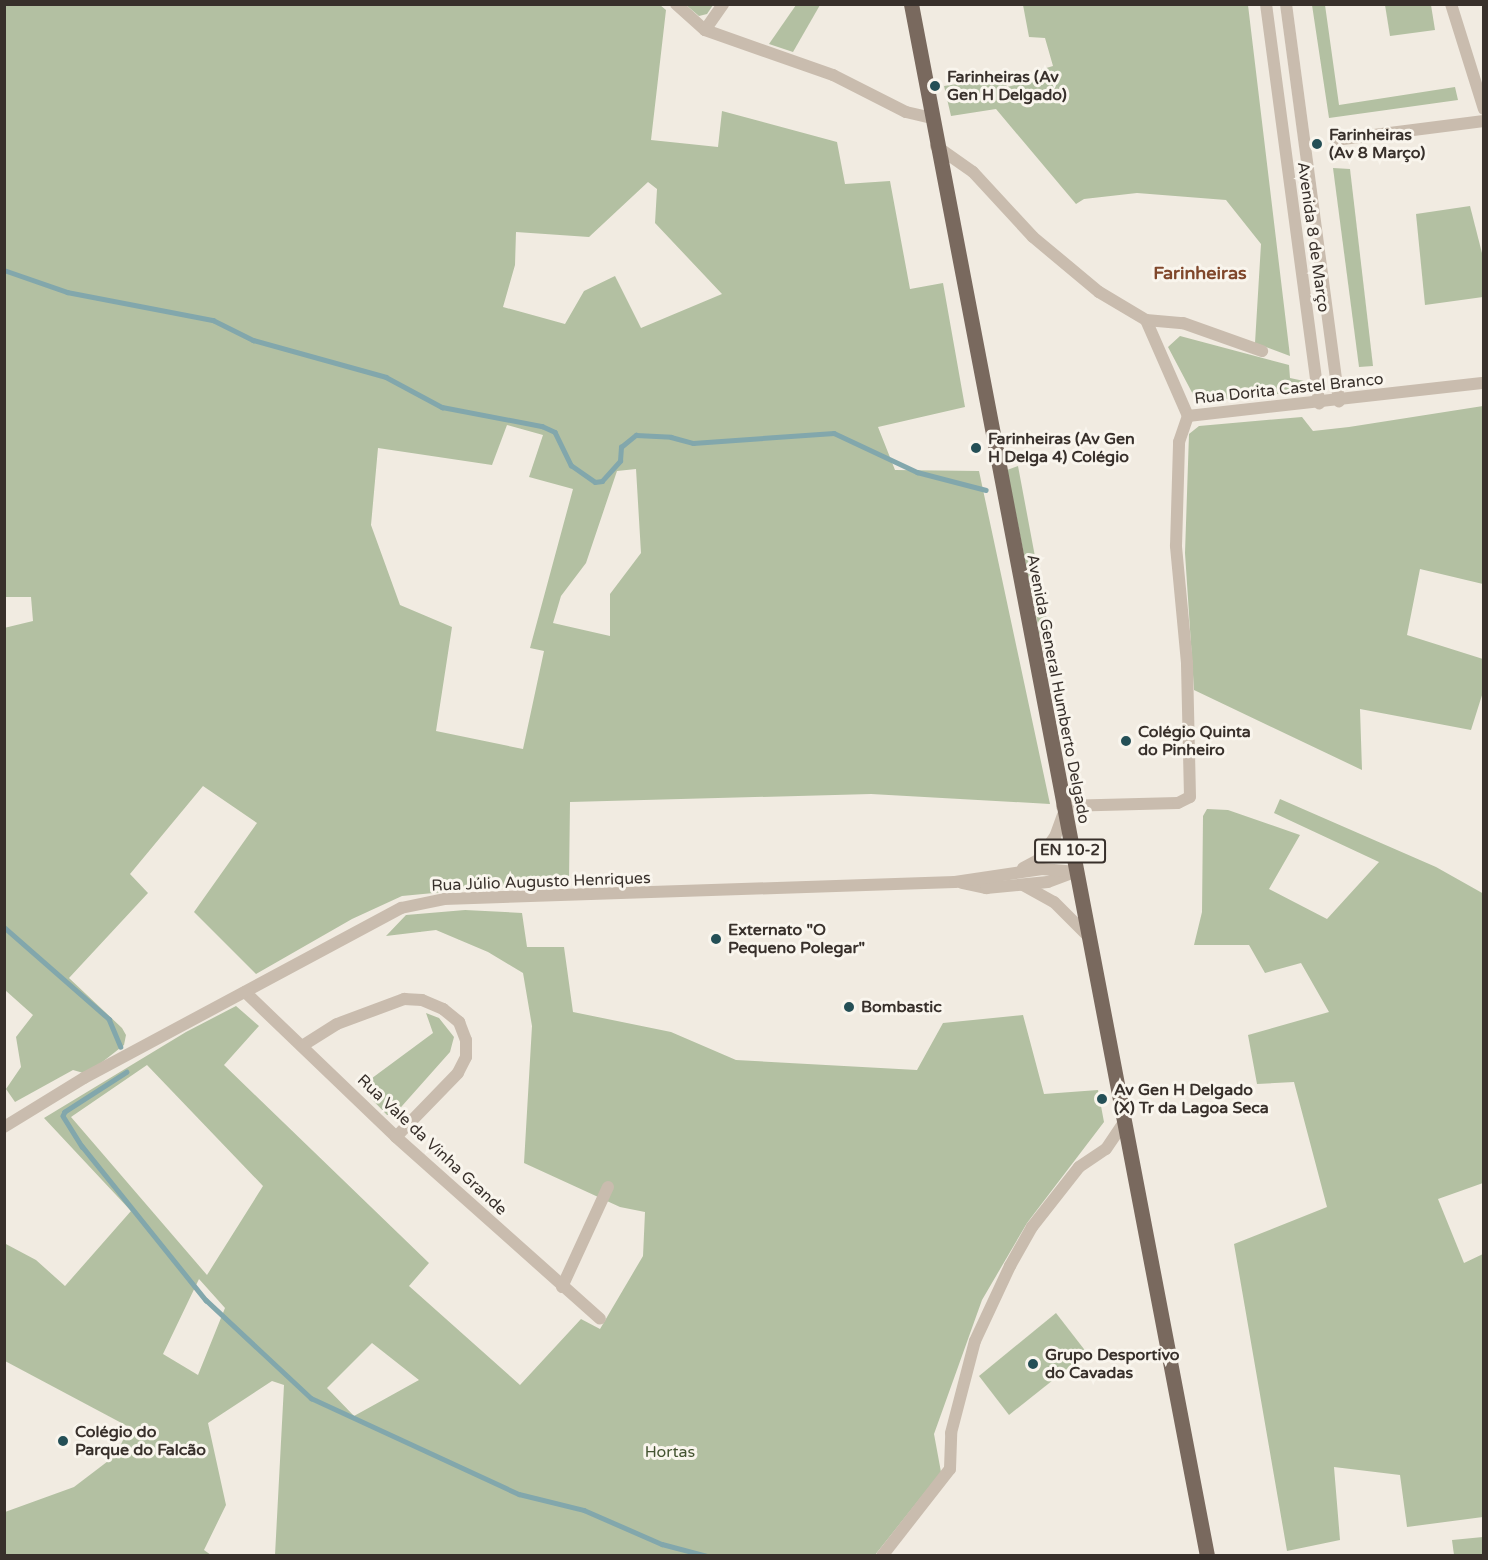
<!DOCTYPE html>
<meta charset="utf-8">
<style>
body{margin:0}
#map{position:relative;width:1488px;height:1560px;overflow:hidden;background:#f1ebe1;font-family:"Varela Round",sans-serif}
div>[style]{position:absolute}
.green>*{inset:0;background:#b3c0a2}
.stream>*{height:4.5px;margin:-2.25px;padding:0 2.25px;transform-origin:2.25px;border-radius:2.25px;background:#82a7ac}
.minor>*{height:12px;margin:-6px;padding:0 6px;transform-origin:6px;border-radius:6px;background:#c9bcae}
.primary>*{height:15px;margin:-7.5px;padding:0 7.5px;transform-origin:7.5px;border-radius:7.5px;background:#79695e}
.dots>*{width:16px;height:16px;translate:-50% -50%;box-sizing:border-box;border:3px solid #f9f5ed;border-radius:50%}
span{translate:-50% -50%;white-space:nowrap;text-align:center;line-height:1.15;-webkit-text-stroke:6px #f9f5ed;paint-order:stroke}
.shield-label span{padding:2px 4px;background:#f9f5ed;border:2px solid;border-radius:4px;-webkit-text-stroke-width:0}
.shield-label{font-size:15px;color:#38302b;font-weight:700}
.poi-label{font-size:16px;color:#38302b;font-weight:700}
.left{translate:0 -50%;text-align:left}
.street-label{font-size:16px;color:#38302b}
.park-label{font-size:16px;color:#445431}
.neighbourhood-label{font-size:18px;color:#80472b;font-weight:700}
.frame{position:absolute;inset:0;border:6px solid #38302b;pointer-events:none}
</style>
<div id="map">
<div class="green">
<div style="clip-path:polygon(evenodd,4px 5px,660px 5px,666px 10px,651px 140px,718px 147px,722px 111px,837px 142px,845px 184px,890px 181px,910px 289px,943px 283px,965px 407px,878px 427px,895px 470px,979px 471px,1050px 804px,871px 794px,570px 802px,569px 880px,402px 896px,352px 919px,256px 974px,194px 912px,257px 823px,203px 786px,130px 874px,148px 893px,69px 978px,122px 1028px,126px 1035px,124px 1045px,87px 1074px,73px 1070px,15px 1102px,6px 1089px,21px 1067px,16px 1037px,33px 1015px,5px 990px,4px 628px,33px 621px,31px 597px,4px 597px,4px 5px,648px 182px,657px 189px,655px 223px,722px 294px,641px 328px,615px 276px,584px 291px,565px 324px,503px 307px,515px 265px,516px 232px,589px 237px,648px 182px,4px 5px,507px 425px,543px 435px,529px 477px,573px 489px,530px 648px,544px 651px,523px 749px,436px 731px,452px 627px,400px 605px,371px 525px,378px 448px,492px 465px,507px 425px,4px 5px,636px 469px,641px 553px,610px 594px,610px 636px,553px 623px,561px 596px,586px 563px,617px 471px,636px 469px)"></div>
<div style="clip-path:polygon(686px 5px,713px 5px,707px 14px,699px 16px)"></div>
<div style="clip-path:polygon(796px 5px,820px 5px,793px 52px,769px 44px)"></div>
<div style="clip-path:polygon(1023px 5px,1248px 5px,1290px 356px,1255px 343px,1261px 244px,1226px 200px,1137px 193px,1084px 199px,1076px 204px,996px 109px,951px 116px,944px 86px,1004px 77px,1007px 87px,1036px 80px,1036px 71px,1053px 66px,1045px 38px,1029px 37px)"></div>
<div style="clip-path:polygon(1312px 5px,1325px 5px,1339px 105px,1455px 87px,1458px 100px,1329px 118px)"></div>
<div style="clip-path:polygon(1385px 5px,1431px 5px,1435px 30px,1390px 36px)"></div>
<div style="clip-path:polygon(1333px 168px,1350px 169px,1373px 366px,1359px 367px)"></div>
<div style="clip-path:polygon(1470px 206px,1483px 257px,1483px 297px,1425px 305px,1416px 214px)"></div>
<div style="clip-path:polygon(1180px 336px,1289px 365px,1290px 378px,1304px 381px,1299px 392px,1197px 402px,1168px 347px)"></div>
<div style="clip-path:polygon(1483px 406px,1483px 584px,1420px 569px,1407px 635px,1483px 659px,1483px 692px,1471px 730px,1360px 709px,1362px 770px,1194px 690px,1185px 553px,1189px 434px,1199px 426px,1302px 417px,1313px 431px,1349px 427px)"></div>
<div style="clip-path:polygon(1018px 466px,1055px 663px,1046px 665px,1007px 470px)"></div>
<div style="clip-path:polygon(1280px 799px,1436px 867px,1484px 894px,1483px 1183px,1438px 1199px,1464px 1263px,1483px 1254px,1483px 1517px,1407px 1527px,1400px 1475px,1334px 1467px,1340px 1540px,1287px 1551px,1234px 1244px,1327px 1207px,1294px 1082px,1257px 1084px,1248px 1035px,1329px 1012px,1301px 963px,1265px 973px,1249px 945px,1194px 945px,1202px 912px,1203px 816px,1207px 809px,1228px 810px,1300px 835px,1269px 889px,1327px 919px,1379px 862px,1274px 813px)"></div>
<div style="clip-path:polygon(evenodd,465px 910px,522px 913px,527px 947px,564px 947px,573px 1012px,671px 1032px,736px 1060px,917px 1070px,943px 1023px,1023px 1015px,1044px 1094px,1098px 1090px,1104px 1122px,1027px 1223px,982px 1300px,934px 1434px,941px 1472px,875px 1555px,275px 1555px,284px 1385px,272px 1381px,208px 1423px,226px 1505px,204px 1550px,211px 1555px,5px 1555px,5px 1512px,74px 1487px,116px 1455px,129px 1427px,5px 1361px,4px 1243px,36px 1260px,65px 1286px,131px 1211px,44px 1118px,186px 1032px,236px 1006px,259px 1026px,224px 1065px,429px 1263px,409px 1286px,520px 1385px,581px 1319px,600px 1329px,643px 1256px,645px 1212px,620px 1207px,524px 1163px,532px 1026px,523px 973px,488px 952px,436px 930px,386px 936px,406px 915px,465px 910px,147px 1065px,263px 1186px,207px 1275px,71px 1117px,147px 1065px,465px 910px,199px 1279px,225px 1308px,198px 1375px,163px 1354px,199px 1279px,465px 910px,372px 1343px,419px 1380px,354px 1416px,327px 1388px,372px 1343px)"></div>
<div style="clip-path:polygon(426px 1013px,439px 1018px,454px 1037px,450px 1052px,394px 1115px,387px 1115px,360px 1087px,433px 1033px)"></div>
<div style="clip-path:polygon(1056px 1313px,1087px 1353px,1009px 1415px,979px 1376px)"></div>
<div style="clip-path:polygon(1483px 1537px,1483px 1555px,1454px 1555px,1452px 1540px)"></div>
</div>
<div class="stream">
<div style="left:4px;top:270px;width:67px;rotate:19.2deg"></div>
<div style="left:67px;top:292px;width:149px;rotate:10.9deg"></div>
<div style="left:213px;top:320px;width:45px;rotate:26.6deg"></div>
<div style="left:253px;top:340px;width:138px;rotate:15.5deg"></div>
<div style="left:386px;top:377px;width:64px;rotate:28.2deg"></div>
<div style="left:442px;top:407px;width:102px;rotate:10.8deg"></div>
<div style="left:542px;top:426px;width:14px;rotate:25deg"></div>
<div style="left:555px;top:432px;width:37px;rotate:64deg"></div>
<div style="left:571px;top:465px;width:29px;rotate:35deg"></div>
<div style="left:595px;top:482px;width:7px;rotate:-8deg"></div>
<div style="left:602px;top:481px;width:27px;rotate:-48deg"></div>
<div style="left:620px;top:461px;width:14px;rotate:-86deg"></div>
<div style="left:621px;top:447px;width:19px;rotate:-39deg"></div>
<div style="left:636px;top:435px;width:35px;rotate:3deg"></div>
<div style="left:671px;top:437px;width:23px;rotate:15deg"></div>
<div style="left:693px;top:443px;width:141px;rotate:-4.1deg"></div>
<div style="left:834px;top:433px;width:92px;rotate:25.2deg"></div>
<div style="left:917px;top:472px;width:71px;rotate:14.6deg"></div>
<div style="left:4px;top:927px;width:140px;rotate:41.2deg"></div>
<div style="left:109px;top:1019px;width:30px;rotate:67deg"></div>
<div style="left:127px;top:1072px;width:74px;rotate:147.2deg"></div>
<div style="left:65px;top:1112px;width:4px;rotate:117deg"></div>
<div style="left:63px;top:1116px;width:36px;rotate:58deg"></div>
<div style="left:82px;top:1146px;width:198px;rotate:51.2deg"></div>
<div style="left:206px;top:1300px;width:144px;rotate:43deg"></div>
<div style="left:311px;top:1398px;width:229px;rotate:24.8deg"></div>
<div style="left:519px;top:1494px;width:67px;rotate:13.8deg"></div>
<div style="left:584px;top:1510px;width:85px;rotate:23.6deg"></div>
<div style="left:662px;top:1544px;width:47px;rotate:14.9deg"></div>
</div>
<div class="minor">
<div style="left:676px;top:4px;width:39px;rotate:42deg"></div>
<div style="left:705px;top:30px;width:136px;rotate:19.4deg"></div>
<div style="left:833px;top:75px;width:82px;rotate:26.9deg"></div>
<div style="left:906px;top:112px;width:26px;rotate:13deg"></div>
<div style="left:1266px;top:4px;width:403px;rotate:82.4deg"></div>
<div style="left:1286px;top:4px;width:401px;rotate:82.4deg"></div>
<div style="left:1451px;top:4px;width:110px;rotate:72.6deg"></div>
<div style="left:705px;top:30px;width:32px;rotate:-55deg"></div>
<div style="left:1335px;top:140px;width:150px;rotate:-7.3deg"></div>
<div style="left:936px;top:146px;width:45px;rotate:35.1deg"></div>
<div style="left:973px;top:172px;width:88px;rotate:47.3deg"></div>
<div style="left:1033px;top:237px;width:86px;rotate:39.8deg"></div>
<div style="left:1099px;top:292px;width:55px;rotate:30.8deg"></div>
<div style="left:1146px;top:320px;width:105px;rotate:66.4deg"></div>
<div style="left:1188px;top:416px;width:298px;rotate:-6.4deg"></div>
<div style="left:1146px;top:320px;width:37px;rotate:5deg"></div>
<div style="left:1183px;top:323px;width:84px;rotate:19.5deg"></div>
<div style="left:1062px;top:806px;width:116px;rotate:-1.5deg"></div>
<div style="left:1178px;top:803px;width:13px;rotate:-27deg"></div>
<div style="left:1190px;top:797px;width:134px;rotate:-91.3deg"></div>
<div style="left:1187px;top:663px;width:118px;rotate:-95.4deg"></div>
<div style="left:1176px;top:546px;width:104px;rotate:-88.3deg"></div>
<div style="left:1179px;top:442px;width:28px;rotate:-71deg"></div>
<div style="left:1023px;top:868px;width:17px;rotate:-28deg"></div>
<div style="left:1038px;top:860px;width:29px;rotate:-54deg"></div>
<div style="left:1055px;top:837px;width:23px;rotate:-70deg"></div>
<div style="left:962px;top:883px;width:25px;rotate:12deg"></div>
<div style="left:986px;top:888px;width:62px;rotate:-5.5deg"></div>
<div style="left:1048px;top:882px;width:25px;rotate:-21deg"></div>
<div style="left:1023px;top:885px;width:35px;rotate:29deg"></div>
<div style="left:1054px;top:902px;width:47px;rotate:45deg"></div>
<div style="left:245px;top:992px;width:209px;rotate:43.8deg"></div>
<div style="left:396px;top:1137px;width:273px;rotate:41.7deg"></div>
<div style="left:302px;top:1046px;width:41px;rotate:-32.2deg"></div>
<div style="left:337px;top:1024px;width:72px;rotate:-20.5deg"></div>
<div style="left:404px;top:999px;width:18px;rotate:3deg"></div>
<div style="left:422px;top:1000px;width:23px;rotate:23deg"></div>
<div style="left:443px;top:1009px;width:21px;rotate:39deg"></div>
<div style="left:459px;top:1022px;width:19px;rotate:69deg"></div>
<div style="left:466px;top:1040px;width:17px;rotate:90deg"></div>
<div style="left:466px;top:1057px;width:18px;rotate:117deg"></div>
<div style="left:458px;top:1073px;width:89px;rotate:134.1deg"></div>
<div style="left:4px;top:1127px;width:94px;rotate:-31.5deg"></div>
<div style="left:84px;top:1078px;width:360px;rotate:-28.2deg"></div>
<div style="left:401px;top:908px;width:44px;rotate:-11.8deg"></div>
<div style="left:444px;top:899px;width:511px;rotate:-1.91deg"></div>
<div style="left:955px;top:882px;width:88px;rotate:-8.5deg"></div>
<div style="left:1042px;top:869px;width:32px;rotate:5deg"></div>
<div style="left:562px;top:1287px;width:110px;rotate:-65.3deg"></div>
<div style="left:882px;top:1556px;width:110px;rotate:-52deg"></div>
<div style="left:950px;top:1469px;width:36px;rotate:-88deg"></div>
<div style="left:951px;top:1433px;width:95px;rotate:-75.4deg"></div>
<div style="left:975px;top:1341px;width:83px;rotate:-65deg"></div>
<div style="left:1010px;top:1266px;width:45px;rotate:-60.6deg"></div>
<div style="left:1032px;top:1227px;width:76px;rotate:-51.9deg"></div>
<div style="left:1079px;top:1167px;width:32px;rotate:-34deg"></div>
<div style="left:1106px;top:1149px;width:30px;rotate:-56deg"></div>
</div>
<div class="primary">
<div style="left:911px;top:4px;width:1580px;rotate:79.2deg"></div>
</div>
<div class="dots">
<div style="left:935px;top:86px;background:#244f56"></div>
<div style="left:1317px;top:144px;background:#244f56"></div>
<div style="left:976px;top:448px;background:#244f56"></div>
<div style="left:1126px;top:741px;background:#244f56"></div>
<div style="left:716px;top:939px;background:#244f56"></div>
<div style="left:849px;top:1007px;background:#244f56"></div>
<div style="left:1102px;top:1099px;background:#244f56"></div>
<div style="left:1033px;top:1364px;background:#244f56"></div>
<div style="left:63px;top:1441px;background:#244f56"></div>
</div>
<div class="shield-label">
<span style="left:1070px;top:851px">EN 10-2</span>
</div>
<div class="poi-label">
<span class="left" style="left:947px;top:86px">Farinheiras (Av<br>Gen H Delgado)</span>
<span class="left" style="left:1329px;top:144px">Farinheiras<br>(Av 8 Março)</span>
<span class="left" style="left:988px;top:448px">Farinheiras (Av Gen<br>H Delga 4) Colégio</span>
<span class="left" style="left:1138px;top:741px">Colégio Quinta<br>do Pinheiro</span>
<span class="left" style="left:728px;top:939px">Externato "O<br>Pequeno Polegar"</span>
<span class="left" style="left:861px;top:1007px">Bombastic</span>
<span class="left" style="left:1114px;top:1099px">Av Gen H Delgado<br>(X) Tr da Lagoa Seca</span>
<span class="left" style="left:1045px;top:1364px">Grupo Desportivo<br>do Cavadas</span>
<span class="left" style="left:75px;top:1441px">Colégio do<br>Parque do Falcão</span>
</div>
<div class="street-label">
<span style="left:1313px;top:237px;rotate:82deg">Avenida 8 de Março</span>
<span style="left:1289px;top:389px;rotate:-6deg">Rua Dorita Castel Branco</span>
<span style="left:1058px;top:689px;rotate:79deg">Avenida General Humberto Delgado</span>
<span style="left:541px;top:882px;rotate:-2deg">Rua Júlio Augusto Henriques</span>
<span style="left:432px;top:1145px;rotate:43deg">Rua Vale da Vinha Grande</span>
</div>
<div class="park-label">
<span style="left:670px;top:1452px">Hortas</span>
</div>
<div class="neighbourhood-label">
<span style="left:1200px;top:273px">Farinheiras</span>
</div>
<div class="frame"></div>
</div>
